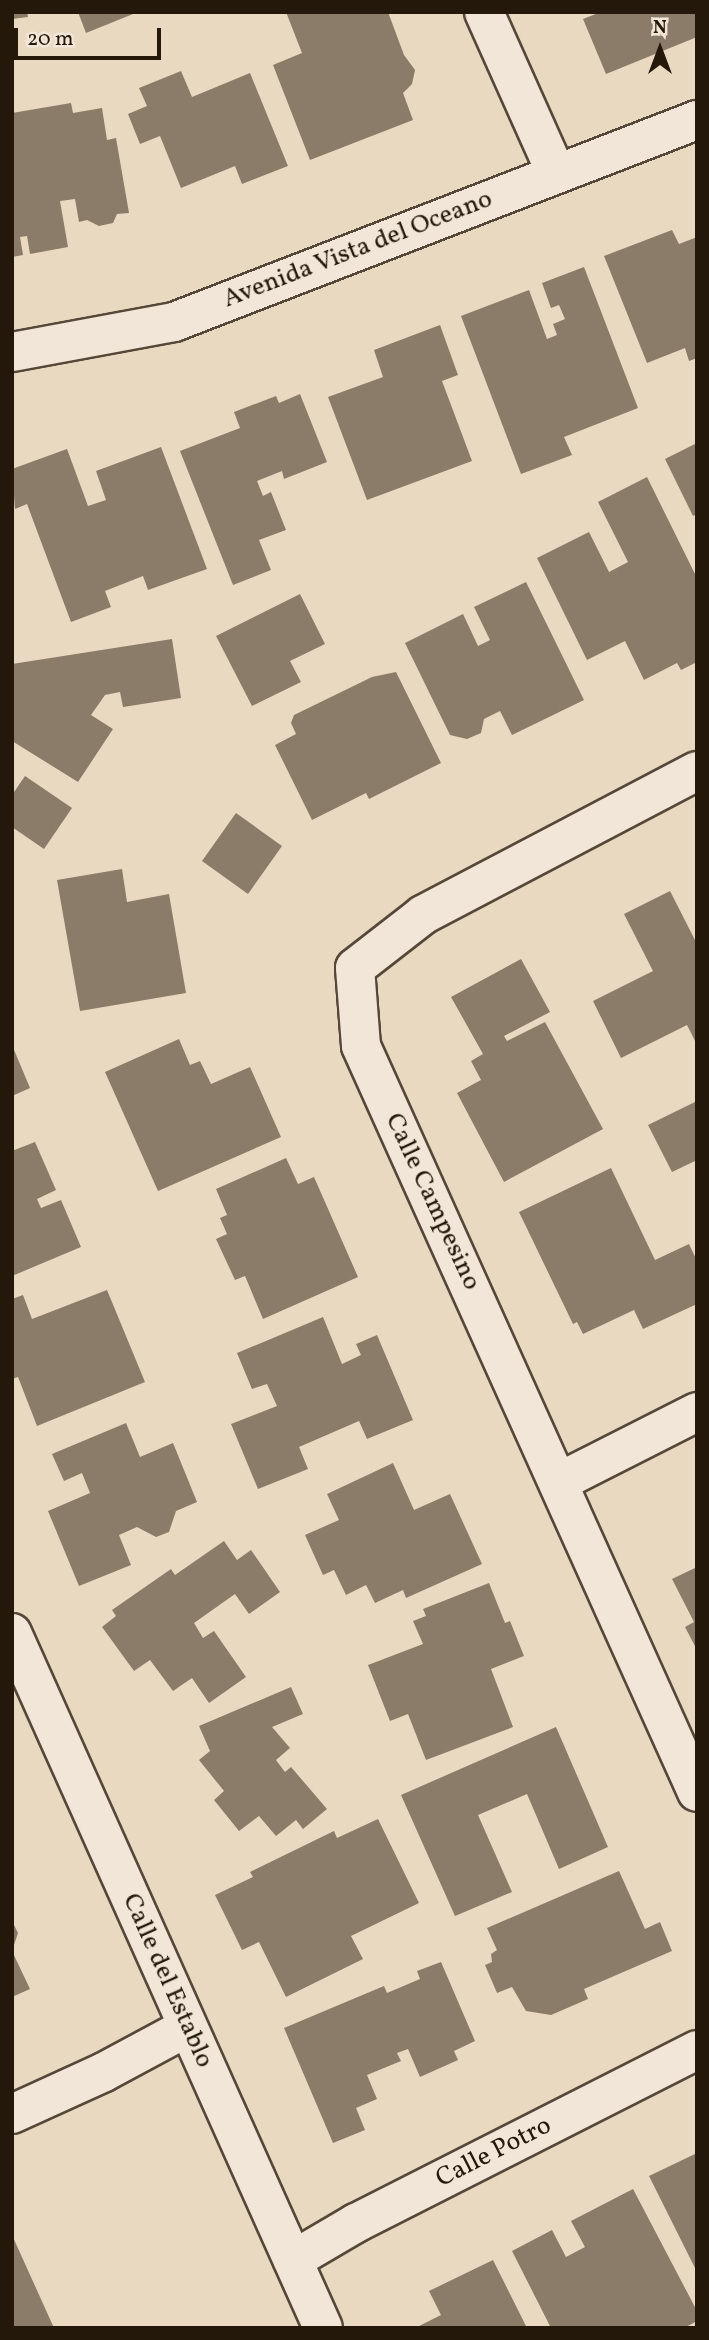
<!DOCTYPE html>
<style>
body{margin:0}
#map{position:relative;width:709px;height:2340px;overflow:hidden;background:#ead9c1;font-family:Vollkorn,serif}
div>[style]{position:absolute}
.building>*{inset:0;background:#8a7c69}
.roads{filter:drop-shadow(2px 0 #554838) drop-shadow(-2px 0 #554838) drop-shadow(0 2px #554838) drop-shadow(0 -2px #554838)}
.minor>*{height:38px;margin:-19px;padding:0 19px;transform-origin:19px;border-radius:19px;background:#f1e6d7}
span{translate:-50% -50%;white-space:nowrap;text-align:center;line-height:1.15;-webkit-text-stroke:5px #f1e6d7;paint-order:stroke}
.street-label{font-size:26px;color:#23180a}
.frame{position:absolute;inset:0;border:14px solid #23180a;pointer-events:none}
.north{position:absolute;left:625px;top:14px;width:70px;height:70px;-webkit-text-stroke:5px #f1e6d7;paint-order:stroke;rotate:0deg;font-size:19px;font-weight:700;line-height:28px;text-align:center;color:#23180a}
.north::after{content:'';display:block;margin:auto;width:24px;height:32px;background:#23180a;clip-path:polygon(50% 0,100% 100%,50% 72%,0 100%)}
.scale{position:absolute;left:14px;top:28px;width:147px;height:32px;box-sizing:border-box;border:4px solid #23180a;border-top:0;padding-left:9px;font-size:21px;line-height:24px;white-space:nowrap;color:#23180a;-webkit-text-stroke:5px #f1e6d7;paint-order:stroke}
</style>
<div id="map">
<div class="building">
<div style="clip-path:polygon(12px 12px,27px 12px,28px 17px,12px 19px)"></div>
<div style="clip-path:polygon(78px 12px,138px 12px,86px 33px)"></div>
<div style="clip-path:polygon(286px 12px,388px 12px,404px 55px,415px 70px,412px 84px,403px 93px,413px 120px,310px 160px,273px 65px,302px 53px)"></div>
<div style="clip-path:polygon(601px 12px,697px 12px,697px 37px,606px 74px,583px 19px)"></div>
<div style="clip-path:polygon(181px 71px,192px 97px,250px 73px,288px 166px,242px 184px,235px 166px,181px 188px,160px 136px,140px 144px,128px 114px,147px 106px,139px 88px)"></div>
<div style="clip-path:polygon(71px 103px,73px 113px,102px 108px,107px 140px,116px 138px,129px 213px,117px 214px,113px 223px,99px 226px,87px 220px,79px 222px,75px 199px,60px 201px,68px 247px,30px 254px,27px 236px,20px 237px,23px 255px,12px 257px,12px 113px)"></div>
<div style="clip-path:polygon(672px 230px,679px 244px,697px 237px,697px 358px,689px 361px,685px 348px,647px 363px,604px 256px)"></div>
<div style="clip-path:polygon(584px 267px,638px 408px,564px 437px,572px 455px,521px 474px,461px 316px,529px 290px,547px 339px,557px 335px,553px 324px,565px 319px,559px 305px,551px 308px,542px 283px)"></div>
<div style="clip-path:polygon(440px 325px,458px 375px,442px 381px,472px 461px,367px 500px,328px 397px,383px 377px,374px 350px)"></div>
<div style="clip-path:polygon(300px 394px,327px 462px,284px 479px,282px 471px,257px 481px,263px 496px,271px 492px,286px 530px,259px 540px,271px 570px,233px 585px,180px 451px,240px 428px,234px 412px,276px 396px,279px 403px)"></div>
<div style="clip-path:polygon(697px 443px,697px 514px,693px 516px,665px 459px)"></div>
<div style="clip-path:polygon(161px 447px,207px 569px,148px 590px,143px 576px,105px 591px,111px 607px,71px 622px,27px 504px,15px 509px,12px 469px,67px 449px,88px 506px,106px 500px,96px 471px)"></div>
<div style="clip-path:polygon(647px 477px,697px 578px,697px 662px,681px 670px,677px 663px,644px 680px,625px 641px,587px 660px,537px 558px,589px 532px,609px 572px,628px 562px,598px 502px)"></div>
<div style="clip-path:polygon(526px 582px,584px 700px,512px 735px,500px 711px,484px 719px,481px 733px,467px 739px,450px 735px,405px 643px,463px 614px,478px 646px,490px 640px,474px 607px)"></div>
<div style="clip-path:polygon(300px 594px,325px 644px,290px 661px,301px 682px,252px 706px,216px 636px)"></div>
<div style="clip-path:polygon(172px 639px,181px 698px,123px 707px,120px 692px,105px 695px,91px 715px,113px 729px,78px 782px,12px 741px,12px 664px)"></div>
<div style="clip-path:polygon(396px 672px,441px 763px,369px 799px,366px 793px,312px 820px,275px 745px,296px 734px,291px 723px,294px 715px,372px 677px)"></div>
<div style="clip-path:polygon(25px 776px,72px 808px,44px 849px,12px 827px,12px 795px)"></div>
<div style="clip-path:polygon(236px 813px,282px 846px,248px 894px,202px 861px)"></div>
<div style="clip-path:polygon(122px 869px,127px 902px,169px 894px,186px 993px,80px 1011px,57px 880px)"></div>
<div style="clip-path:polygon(670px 891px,697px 944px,697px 1045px,687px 1025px,621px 1058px,593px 1001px,653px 971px,624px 914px)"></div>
<div style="clip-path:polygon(521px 959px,550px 1012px,504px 1036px,507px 1041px,545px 1022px,603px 1129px,504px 1182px,457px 1093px,481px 1080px,471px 1061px,483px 1054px,451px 997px)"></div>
<div style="clip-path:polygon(179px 1039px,190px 1065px,200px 1061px,211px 1084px,250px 1067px,281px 1137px,158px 1191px,105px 1072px)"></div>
<div style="clip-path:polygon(12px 1045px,30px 1088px,12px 1096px)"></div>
<div style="clip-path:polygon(697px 1101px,697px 1160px,672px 1172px,648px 1125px)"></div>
<div style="clip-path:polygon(35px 1142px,56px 1190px,37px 1199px,41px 1208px,61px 1200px,81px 1247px,12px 1276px,12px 1151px)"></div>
<div style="clip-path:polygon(286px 1158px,298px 1184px,314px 1177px,358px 1277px,263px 1319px,245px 1276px,235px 1280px,216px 1239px,227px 1234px,220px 1218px,227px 1215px,216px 1189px)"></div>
<div style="clip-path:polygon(611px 1168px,655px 1260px,689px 1244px,697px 1261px,697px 1304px,643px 1329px,634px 1310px,583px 1334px,577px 1322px,573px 1324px,519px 1212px)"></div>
<div style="clip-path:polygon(107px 1290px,145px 1382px,37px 1426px,18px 1377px,12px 1379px,12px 1299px,23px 1295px,32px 1319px)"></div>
<div style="clip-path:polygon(323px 1317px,342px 1364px,361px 1355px,356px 1344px,377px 1335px,413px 1420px,367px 1439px,359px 1421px,299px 1447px,308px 1469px,258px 1489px,231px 1424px,277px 1406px,267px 1384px,252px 1389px,237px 1353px)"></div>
<div style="clip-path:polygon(126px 1423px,140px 1457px,173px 1443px,197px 1502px,176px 1511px,169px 1532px,156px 1537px,137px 1527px,119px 1535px,131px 1565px,79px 1586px,48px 1511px,90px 1493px,82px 1473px,64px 1481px,52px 1454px)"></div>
<div style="clip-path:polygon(393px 1463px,414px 1510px,450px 1494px,482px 1564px,406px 1598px,403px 1590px,375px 1603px,366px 1585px,346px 1595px,334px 1570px,323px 1575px,305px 1535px,339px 1520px,327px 1494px)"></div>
<div style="clip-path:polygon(224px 1541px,237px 1560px,251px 1550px,280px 1592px,249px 1614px,235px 1594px,194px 1623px,203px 1638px,214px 1631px,246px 1677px,209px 1703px,192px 1678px,173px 1691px,150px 1660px,134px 1671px,102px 1627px,116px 1616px,112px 1610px,171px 1569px,175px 1575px)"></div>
<div style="clip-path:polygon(697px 1567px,697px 1650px,685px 1627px,694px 1622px,672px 1579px)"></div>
<div style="clip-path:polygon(489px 1583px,505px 1623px,510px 1621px,524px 1656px,491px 1669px,513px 1727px,426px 1760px,408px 1714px,390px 1721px,368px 1665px,423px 1644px,413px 1621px,426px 1616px,423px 1609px)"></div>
<div style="clip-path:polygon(291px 1687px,303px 1714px,272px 1727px,290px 1748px,276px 1760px,285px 1772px,291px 1767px,327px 1809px,303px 1829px,296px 1820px,276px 1836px,259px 1816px,239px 1831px,214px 1800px,224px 1791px,199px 1760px,210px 1751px,199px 1726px)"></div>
<div style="clip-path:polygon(556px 1727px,608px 1847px,559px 1869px,527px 1794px,478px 1815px,512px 1892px,455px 1916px,401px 1795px)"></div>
<div style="clip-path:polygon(378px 1819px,419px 1903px,351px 1936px,363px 1959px,286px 1997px,259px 1942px,242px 1950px,215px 1895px,253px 1877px,250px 1872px,334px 1831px,337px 1838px)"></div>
<div style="clip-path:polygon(619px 1871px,645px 1929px,660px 1922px,672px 1951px,584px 1989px,588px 1999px,551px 2015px,526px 2011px,512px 1987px,497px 1993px,485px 1965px,492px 1962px,491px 1954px,497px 1950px,487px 1928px)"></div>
<div style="clip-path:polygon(12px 1921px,18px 1933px,13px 1948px,12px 1948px)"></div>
<div style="clip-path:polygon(12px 1951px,30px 1989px,12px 1997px)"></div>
<div style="clip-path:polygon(441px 1962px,475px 2041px,454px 2051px,458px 2060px,420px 2077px,408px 2049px,397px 2053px,401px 2061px,367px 2075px,377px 2099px,356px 2108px,365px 2130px,333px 2143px,284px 2028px,384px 1986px,387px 1993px,420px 1979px,417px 1971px)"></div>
<div style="clip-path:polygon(697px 2153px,697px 2272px,649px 2176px)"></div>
<div style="clip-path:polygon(633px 2189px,697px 2311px,697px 2321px,684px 2328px,551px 2328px,512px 2251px,552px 2230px,566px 2257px,585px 2247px,571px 2221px)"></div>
<div style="clip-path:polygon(12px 2235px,54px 2328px,12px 2328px)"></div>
<div style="clip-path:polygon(493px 2260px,527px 2328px,415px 2328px,441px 2315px,429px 2291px)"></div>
</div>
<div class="roads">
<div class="minor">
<div style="left:484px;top:12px;width:176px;rotate:65.9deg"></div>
<div style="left:12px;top:352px;width:165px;rotate:-10.5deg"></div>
<div style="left:174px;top:322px;width:561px;rotate:-21.12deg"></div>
<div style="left:697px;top:771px;width:310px;rotate:152.3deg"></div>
<div style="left:423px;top:915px;width:86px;rotate:142.1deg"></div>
<div style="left:355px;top:968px;width:78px;rotate:85.6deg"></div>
<div style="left:361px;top:1046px;width:818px;rotate:65.75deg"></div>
<div style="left:559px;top:1482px;width:155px;rotate:-26.9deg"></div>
<div style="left:12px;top:1633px;width:761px;rotate:65.89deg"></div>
<div style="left:12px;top:2114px;width:101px;rotate:-24.5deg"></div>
<div style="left:104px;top:2072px;width:95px;rotate:-28.2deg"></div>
<div style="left:293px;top:2260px;width:73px;rotate:-30.4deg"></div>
<div style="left:356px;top:2223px;width:382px;rotate:-26.9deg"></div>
</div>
</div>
<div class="street-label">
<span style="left:358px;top:250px;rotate:-21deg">Avenida Vista del Oceano</span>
<span style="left:432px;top:1202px;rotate:65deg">Calle Campesino</span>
<span style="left:167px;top:1981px;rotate:66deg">Calle del Establo</span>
<span style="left:494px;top:2153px;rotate:-27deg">Calle Potro</span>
</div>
<div class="frame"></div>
<div class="north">N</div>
<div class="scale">20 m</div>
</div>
